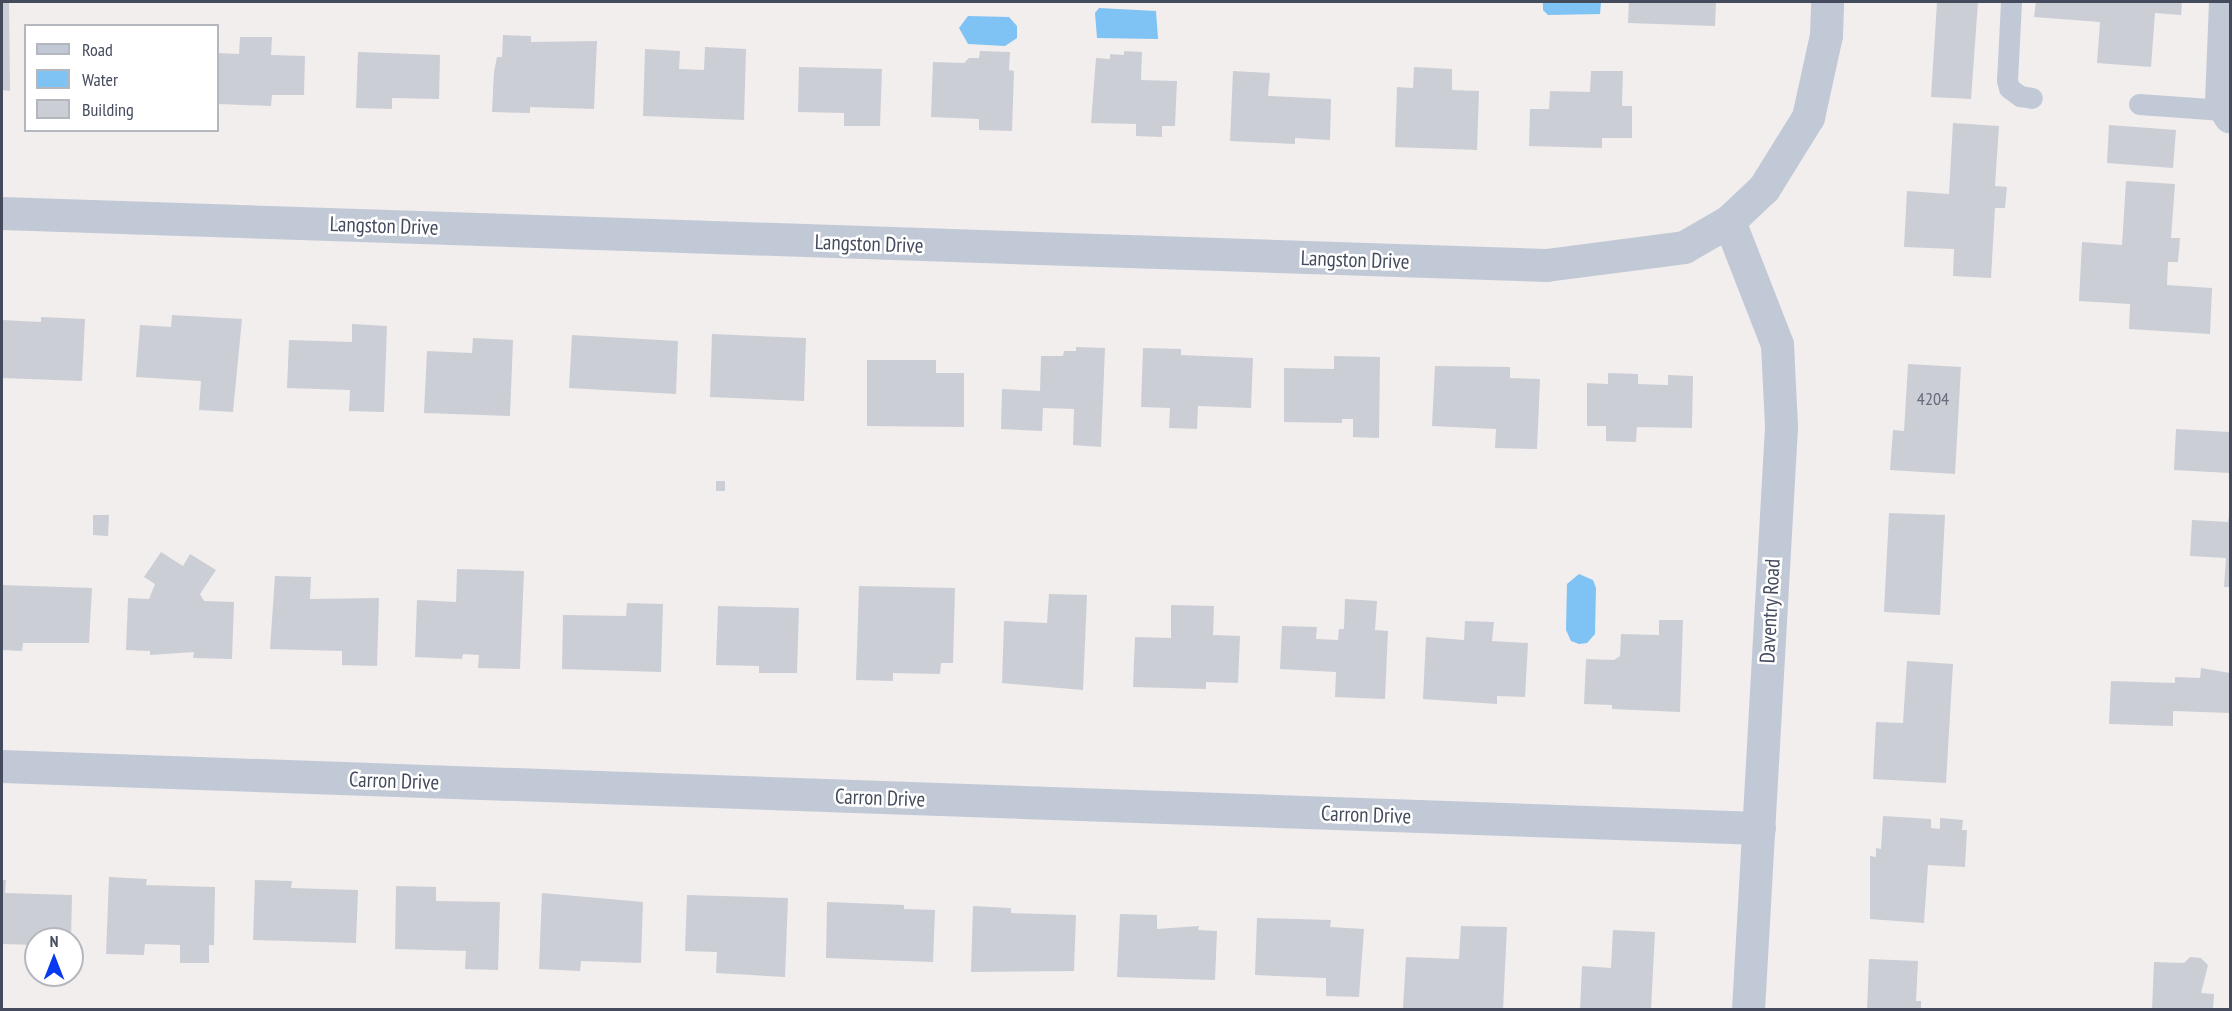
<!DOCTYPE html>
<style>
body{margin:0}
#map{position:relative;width:2232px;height:1011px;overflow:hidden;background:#f1eeed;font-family:"PT Sans Narrow",sans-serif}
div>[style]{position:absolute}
.water>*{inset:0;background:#7fc2f4}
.building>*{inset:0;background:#ccced6}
.service>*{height:21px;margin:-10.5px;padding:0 10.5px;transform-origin:10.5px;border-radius:10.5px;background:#c2c9d6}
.minor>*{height:33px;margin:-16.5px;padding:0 16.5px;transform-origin:16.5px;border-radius:16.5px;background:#c2c9d6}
span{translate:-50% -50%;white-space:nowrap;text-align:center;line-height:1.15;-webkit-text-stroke:5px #fff;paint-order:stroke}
.number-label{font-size:18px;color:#666c7b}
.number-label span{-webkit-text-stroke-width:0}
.street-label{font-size:21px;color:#444b5d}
.frame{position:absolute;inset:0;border:3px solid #444b5d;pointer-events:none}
.legend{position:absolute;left:24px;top:24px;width:195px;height:108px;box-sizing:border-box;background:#fff;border:2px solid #b4b7be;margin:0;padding:8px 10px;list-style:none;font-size:18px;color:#444b5d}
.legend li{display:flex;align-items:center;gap:12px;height:30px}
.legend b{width:30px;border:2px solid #b4b7be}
.north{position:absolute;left:24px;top:927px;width:60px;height:60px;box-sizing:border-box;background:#fff;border:2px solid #b4b7be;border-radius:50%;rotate:0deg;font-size:16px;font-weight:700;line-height:24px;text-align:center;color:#444b5d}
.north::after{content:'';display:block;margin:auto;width:21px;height:27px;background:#0739f0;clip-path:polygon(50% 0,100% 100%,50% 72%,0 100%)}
</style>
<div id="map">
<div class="water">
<div style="clip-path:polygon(1543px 2px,1601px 2px,1600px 14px,1548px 15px,1543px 10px)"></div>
<div style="clip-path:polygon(1099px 8px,1156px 11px,1158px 39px,1097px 38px,1095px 13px)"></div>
<div style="clip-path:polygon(968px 16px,1009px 17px,1017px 26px,1017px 38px,1005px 46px,968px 44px,959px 28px)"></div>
<div style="clip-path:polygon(1579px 574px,1593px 580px,1596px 588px,1595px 634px,1587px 643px,1579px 644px,1571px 641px,1566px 630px,1567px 584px)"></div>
</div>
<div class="building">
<div style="clip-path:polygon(2px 2px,9px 2px,10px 91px,2px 90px)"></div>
<div style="clip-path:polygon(1629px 2px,1716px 2px,1715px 26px,1628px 23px)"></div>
<div style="clip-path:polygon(1937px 2px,1978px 2px,1971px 99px,1931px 97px)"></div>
<div style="clip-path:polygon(2036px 2px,2182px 2px,2181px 15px,2155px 13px,2151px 67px,2097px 63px,2100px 22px,2034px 17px)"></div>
<div style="clip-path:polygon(503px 35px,531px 36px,531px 42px,597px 41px,594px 109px,530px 107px,530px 113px,492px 112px,494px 72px,497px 57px,502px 57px)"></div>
<div style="clip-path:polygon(240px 37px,272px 37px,271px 55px,305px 56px,304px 95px,272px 95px,271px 106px,218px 104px,218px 53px,239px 54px)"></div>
<div style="clip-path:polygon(705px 47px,746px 49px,744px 120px,643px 116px,645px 49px,680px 51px,679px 69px,704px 70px)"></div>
<div style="clip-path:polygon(980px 51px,1010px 52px,1009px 70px,1014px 71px,1012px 131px,979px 130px,979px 119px,931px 117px,933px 62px,964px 63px,969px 58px,979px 58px)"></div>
<div style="clip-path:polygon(1124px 51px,1142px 52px,1141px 80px,1177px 81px,1175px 126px,1162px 126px,1162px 137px,1136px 136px,1136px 124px,1091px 123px,1096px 58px,1110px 59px,1110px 54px,1124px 55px)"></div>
<div style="clip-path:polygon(358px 52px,440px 55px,439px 99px,392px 98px,392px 109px,356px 108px)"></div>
<div style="clip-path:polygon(799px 67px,882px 69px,880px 126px,844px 126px,844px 113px,798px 112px)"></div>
<div style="clip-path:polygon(1414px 67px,1452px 69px,1452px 90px,1479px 91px,1477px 150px,1395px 147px,1397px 87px,1413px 88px)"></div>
<div style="clip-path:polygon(1233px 71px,1270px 73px,1268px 96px,1331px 99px,1330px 140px,1295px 138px,1295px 144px,1230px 141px)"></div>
<div style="clip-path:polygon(1591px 71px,1623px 71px,1622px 106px,1632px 106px,1632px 138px,1602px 138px,1602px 148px,1529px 146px,1530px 109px,1549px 109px,1550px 91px,1590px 92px)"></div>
<div style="clip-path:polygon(1953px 123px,1999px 126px,1995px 186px,2007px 187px,2005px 208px,1995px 208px,1991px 278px,1953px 276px,1954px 249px,1904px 247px,1907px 191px,1949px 194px)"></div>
<div style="clip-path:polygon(2109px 125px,2176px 130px,2173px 168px,2107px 163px)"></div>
<div style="clip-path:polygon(2126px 181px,2175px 184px,2171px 238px,2180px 238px,2178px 262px,2168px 262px,2167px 285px,2212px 288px,2210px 334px,2129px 329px,2130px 304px,2079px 301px,2082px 242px,2122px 245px)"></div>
<div style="clip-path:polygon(172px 315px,242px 319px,233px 412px,199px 410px,201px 381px,136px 377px,140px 325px,171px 327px)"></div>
<div style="clip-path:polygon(41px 317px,85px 319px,82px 381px,2px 378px,2px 320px,41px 322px)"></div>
<div style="clip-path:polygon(352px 324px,387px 326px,384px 412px,349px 411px,350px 390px,287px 388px,289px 340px,352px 342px)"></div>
<div style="clip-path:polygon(712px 334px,806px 338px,804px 401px,710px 397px)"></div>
<div style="clip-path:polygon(572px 335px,678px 341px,676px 394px,569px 388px)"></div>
<div style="clip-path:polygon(473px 338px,513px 340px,510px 416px,424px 413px,427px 351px,472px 353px)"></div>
<div style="clip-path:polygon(1076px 347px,1105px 348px,1101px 447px,1073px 445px,1074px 409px,1043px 408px,1042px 431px,1001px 429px,1002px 389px,1040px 391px,1041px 356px,1063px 356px,1064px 351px,1076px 351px)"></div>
<div style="clip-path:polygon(1143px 348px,1181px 349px,1181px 355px,1253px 358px,1251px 408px,1198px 406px,1197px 429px,1169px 428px,1170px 408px,1141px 407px)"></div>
<div style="clip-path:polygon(1334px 356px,1380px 357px,1379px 438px,1353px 437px,1353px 419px,1342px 419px,1342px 423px,1284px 422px,1284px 368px,1334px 369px)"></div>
<div style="clip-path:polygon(867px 360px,936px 360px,936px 373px,964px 373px,964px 427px,867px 426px)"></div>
<div style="clip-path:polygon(1908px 364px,1961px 367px,1955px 474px,1890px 470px,1893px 430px,1904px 431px)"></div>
<div style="clip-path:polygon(1435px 366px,1510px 367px,1510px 378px,1540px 379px,1537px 449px,1495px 448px,1496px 429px,1432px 426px)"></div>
<div style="clip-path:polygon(1608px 373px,1638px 374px,1638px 384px,1668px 385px,1668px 375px,1693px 376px,1692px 428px,1637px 427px,1636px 442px,1606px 441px,1606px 426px,1587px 426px,1587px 383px,1608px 384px)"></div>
<div style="clip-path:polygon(2176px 429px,2230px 432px,2230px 473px,2174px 470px)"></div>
<div style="clip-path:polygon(716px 481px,725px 481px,725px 491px,716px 491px)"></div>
<div style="clip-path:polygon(1889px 513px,1945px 515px,1940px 615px,1884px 612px)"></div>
<div style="clip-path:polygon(93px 515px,109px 515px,108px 536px,93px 535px)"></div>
<div style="clip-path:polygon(2229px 516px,2230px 516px,2230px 587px,2224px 587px,2226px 558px,2190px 556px,2192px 520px,2228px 522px)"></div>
<div style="clip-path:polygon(161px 552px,183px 566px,190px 554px,216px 570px,200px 594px,204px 601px,234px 602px,232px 659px,193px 658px,194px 652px,150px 655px,150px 651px,126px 650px,128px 598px,149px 599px,155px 584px,144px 577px)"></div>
<div style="clip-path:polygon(457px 569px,524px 571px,520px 669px,478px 668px,479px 655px,463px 654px,462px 659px,415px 657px,417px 600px,456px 602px)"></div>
<div style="clip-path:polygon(275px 576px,311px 577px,310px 599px,379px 598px,377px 666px,342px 665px,342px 651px,270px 649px)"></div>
<div style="clip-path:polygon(2px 585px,92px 588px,89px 643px,23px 643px,22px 651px,2px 650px)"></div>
<div style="clip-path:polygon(859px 586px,955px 588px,953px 663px,941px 663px,940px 674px,893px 673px,893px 681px,856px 680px)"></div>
<div style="clip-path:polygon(1049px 594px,1087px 595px,1083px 690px,1002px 683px,1004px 621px,1047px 623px)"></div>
<div style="clip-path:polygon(1345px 599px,1377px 601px,1375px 630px,1388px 631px,1385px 699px,1335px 697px,1336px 672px,1280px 669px,1282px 626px,1317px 627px,1316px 639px,1338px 640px,1339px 629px,1344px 629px)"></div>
<div style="clip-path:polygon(627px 603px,663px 604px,661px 672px,562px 669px,563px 615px,626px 616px)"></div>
<div style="clip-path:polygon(1171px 605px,1214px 606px,1213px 635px,1240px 636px,1238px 683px,1206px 682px,1206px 689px,1133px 687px,1135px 637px,1171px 638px)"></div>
<div style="clip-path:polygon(718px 606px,799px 608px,797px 673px,759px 673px,759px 666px,716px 665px)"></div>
<div style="clip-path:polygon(1659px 620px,1683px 620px,1680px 712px,1612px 709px,1612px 705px,1584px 704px,1586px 659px,1614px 660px,1620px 656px,1621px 634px,1659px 635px)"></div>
<div style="clip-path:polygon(1465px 621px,1494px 622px,1492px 641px,1528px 643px,1525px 697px,1497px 696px,1497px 704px,1423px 699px,1426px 637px,1464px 640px)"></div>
<div style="clip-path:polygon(1907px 661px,1953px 664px,1946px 783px,1873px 779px,1876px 722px,1903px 723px)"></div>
<div style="clip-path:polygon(2201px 668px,2230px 673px,2230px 713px,2173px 711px,2173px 726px,2109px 724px,2111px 681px,2175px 683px,2175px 677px,2200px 678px)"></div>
<div style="clip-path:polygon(1883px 816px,1931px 819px,1931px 828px,1940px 829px,1940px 818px,1963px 820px,1962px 830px,1967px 830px,1965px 867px,1928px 865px,1924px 923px,1870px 919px,1870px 856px,1876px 857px,1876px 848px,1881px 849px)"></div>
<div style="clip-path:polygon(109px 877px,147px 879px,146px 885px,215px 887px,214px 945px,209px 945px,209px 963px,180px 963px,180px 945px,145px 944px,144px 955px,106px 954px)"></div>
<div style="clip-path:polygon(2px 880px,6px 880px,5px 893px,72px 895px,71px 939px,36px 939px,36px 945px,2px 944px)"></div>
<div style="clip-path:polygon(255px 880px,292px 881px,291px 888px,358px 890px,356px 943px,253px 940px)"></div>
<div style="clip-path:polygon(396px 886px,436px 887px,436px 901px,500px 902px,498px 970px,465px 969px,466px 951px,395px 949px)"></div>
<div style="clip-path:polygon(542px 893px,643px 902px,641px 963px,581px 961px,580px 971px,539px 969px)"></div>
<div style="clip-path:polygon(687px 895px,788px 898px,785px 977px,716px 973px,717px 952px,685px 951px)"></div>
<div style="clip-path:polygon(827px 902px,904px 905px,904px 909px,935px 910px,933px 962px,826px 958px)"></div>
<div style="clip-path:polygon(973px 906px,1011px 908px,1011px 913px,1076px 915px,1074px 971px,971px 972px)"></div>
<div style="clip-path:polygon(1120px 914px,1157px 915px,1157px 929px,1199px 926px,1198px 930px,1217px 931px,1215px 980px,1117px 977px)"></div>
<div style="clip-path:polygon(1257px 918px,1331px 920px,1330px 927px,1364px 929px,1359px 997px,1326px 996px,1326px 978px,1255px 975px)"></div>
<div style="clip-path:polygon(1461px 926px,1507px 927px,1503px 1010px,1403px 1008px,1406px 957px,1459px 959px)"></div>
<div style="clip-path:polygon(1613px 930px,1655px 932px,1651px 1010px,1580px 1010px,1582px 966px,1611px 968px)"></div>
<div style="clip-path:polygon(2190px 957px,2201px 958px,2208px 965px,2201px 993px,2214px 994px,2213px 1010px,2152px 1010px,2154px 962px,2184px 963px)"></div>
<div style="clip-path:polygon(1869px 959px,1918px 961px,1916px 1001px,1921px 1001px,1921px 1010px,1867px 1010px)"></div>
</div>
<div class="service">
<div style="left:2011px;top:2px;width:78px;rotate:92.9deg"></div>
<div style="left:2007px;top:80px;width:8px;rotate:76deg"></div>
<div style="left:2009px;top:88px;width:14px;rotate:36deg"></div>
<div style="left:2020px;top:96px;width:12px;rotate:9deg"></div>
<div style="left:2139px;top:104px;width:84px;rotate:4.1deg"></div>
</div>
<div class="minor">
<div style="left:2225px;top:2px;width:100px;rotate:92.3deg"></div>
<div style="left:2221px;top:102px;width:17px;rotate:59deg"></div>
<div style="left:2px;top:213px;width:1545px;rotate:1.93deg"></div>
<div style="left:1546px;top:265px;width:139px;rotate:-7.4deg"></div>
<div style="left:1684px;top:247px;width:52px;rotate:-30deg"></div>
<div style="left:1729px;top:221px;width:48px;rotate:-43.3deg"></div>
<div style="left:1764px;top:188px;width:84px;rotate:-58.2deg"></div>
<div style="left:1808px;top:117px;width:84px;rotate:-77.6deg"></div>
<div style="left:1826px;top:35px;width:33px;rotate:-88deg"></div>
<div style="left:1729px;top:221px;width:132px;rotate:68.7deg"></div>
<div style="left:1777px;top:344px;width:83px;rotate:87.2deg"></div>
<div style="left:1781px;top:427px;width:584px;rotate:93.24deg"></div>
<div style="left:2px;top:766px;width:1758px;rotate:2.02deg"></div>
</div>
<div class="number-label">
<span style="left:1933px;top:399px">4204</span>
</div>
<div class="street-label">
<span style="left:384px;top:226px;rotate:2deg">Langston Drive</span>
<span style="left:869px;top:244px;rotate:2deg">Langston Drive</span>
<span style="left:1355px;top:260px;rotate:2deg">Langston Drive</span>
<span style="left:1770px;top:611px;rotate:-87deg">Daventry Road</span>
<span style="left:394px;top:781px;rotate:2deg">Carron Drive</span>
<span style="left:880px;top:798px;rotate:2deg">Carron Drive</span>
<span style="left:1366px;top:815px;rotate:2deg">Carron Drive</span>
</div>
<div class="frame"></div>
<ul class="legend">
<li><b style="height:8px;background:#c2c9d6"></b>Road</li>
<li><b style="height:16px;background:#7fc2f4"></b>Water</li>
<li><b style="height:16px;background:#ccced6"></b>Building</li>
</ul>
<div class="north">N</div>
</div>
